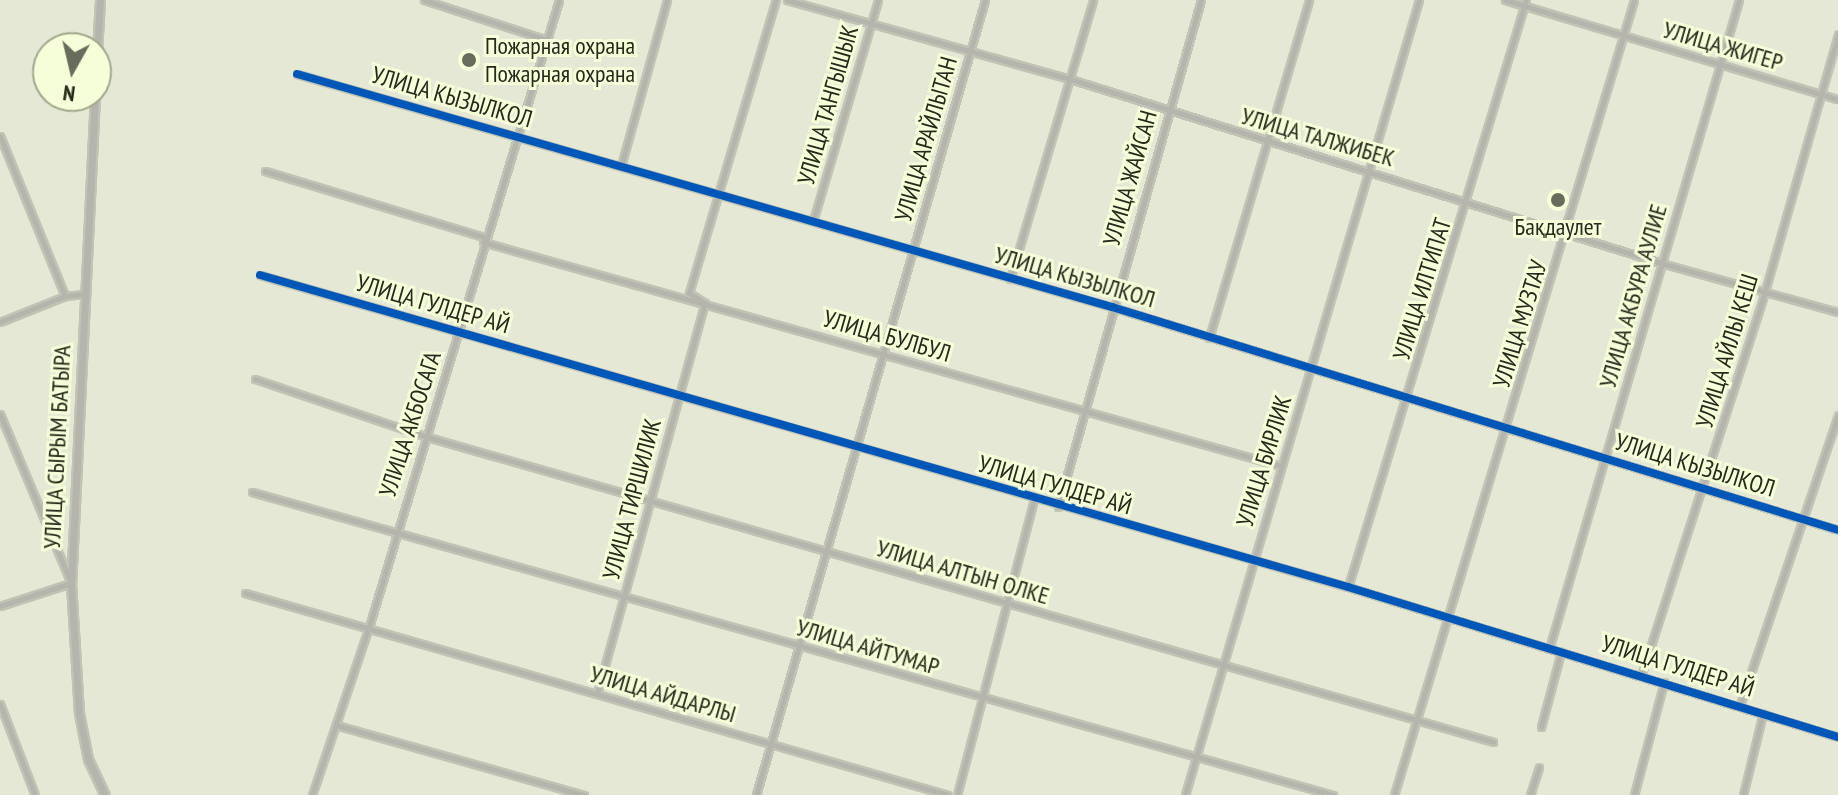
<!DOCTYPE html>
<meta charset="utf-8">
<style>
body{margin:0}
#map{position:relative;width:1838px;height:795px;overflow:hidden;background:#e4e8d4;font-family:"PT Sans Narrow",sans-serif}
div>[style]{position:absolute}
.roads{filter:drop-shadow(2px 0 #c1c4b4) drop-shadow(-2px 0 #c1c4b4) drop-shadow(0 2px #c1c4b4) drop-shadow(0 -2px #c1c4b4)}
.minor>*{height:5px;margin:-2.5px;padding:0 2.5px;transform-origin:2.5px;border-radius:2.5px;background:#b5b4ad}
.tertiary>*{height:7px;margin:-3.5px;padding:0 3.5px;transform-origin:3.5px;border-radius:3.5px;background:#b5b4ad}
.cycleway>*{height:8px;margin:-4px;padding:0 4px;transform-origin:4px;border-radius:4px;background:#0057b8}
.dots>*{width:22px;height:22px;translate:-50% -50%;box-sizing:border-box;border:4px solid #f5fed9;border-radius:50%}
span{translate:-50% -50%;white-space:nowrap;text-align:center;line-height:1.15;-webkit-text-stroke:6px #f5fed9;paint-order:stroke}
.poi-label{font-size:24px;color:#26291b}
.left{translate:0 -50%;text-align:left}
.street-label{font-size:24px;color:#26291b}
.north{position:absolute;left:32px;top:32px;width:80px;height:80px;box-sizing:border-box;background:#f5fed9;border:2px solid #a2a98d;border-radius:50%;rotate:188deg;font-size:22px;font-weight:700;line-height:32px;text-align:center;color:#26291b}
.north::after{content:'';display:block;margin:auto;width:28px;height:36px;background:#686c5c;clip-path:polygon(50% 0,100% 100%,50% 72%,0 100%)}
</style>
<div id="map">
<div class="roads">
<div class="minor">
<div style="left:424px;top:0;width:129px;rotate:18deg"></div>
<div style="left:787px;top:0;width:294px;rotate:15.6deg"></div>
<div style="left:1070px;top:79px;width:619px;rotate:17.29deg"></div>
<div style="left:1661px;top:263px;width:184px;rotate:15.5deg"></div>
<div style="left:1505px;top:0;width:347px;rotate:16.6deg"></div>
<div style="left:297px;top:74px;width:848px;rotate:15.95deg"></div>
<div style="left:1112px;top:307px;width:759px;rotate:17.07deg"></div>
<div style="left:0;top:136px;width:173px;rotate:67.9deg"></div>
<div style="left:621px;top:166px;width:172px;rotate:-74.5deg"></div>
<div style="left:265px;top:171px;width:228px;rotate:16.8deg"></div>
<div style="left:813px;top:221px;width:230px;rotate:-73.6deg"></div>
<div style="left:483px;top:242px;width:829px;rotate:15.68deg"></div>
<div style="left:260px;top:275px;width:1132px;rotate:16deg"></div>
<div style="left:1348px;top:587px;width:512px;rotate:17.02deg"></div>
<div style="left:1010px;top:279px;width:291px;rotate:-73.4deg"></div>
<div style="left:0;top:322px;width:70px;rotate:-21.8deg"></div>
<div style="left:65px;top:296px;width:19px;rotate:-6deg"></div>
<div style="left:1209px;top:338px;width:352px;rotate:-73.5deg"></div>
<div style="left:255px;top:379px;width:178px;rotate:18.6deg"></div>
<div style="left:424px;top:436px;width:1112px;rotate:15.97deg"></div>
<div style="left:0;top:414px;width:183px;rotate:67.2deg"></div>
<div style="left:71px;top:583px;width:75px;rotate:162.1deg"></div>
<div style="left:252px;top:492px;width:1123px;rotate:15.66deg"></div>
<div style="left:1058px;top:507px;width:527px;rotate:-74.25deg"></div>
<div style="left:1348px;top:587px;width:613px;rotate:-73.13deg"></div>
<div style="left:245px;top:593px;width:731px;rotate:16.03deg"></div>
<div style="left:1549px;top:649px;width:676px;rotate:-73.68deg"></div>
<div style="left:1641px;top:676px;width:404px;rotate:-72.1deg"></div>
<div style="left:1765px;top:291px;width:267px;rotate:-74.1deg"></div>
<div style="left:597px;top:694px;width:406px;rotate:-74.6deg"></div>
<div style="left:705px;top:303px;width:19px;rotate:-148deg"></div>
<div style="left:689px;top:293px;width:306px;rotate:-73.5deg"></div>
<div style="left:0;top:704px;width:97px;rotate:69deg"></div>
<div style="left:1740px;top:705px;width:306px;rotate:-71.3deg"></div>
<div style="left:336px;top:725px;width:258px;rotate:15.8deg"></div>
<div style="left:1541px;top:727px;width:78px;rotate:-75.1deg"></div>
<div style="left:312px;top:795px;width:174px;rotate:-71.3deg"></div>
<div style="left:368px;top:630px;width:658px;rotate:-73.13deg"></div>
<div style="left:756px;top:795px;width:827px;rotate:-73.93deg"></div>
<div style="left:957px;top:795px;width:305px;rotate:-75.4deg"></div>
<div style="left:1185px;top:795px;width:829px;rotate:-73.6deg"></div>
<div style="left:1394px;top:795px;width:830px;rotate:-73.2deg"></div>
<div style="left:1530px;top:795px;width:29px;rotate:-72deg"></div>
<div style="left:1634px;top:795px;width:117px;rotate:-75.1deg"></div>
<div style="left:1743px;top:795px;width:84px;rotate:-76.3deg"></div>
</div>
<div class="tertiary">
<div style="left:96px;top:68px;width:68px;rotate:-86.6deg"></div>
<div style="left:95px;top:96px;width:488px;rotate:92.8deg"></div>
<div style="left:71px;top:583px;width:130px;rotate:86.5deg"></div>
<div style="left:79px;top:713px;width:47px;rotate:78.9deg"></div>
<div style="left:88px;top:759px;width:40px;rotate:65deg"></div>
</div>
</div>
<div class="cycleway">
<div style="left:297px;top:74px;width:848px;rotate:15.95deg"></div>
<div style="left:1112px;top:307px;width:759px;rotate:17.07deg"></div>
<div style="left:260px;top:275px;width:1132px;rotate:16deg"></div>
<div style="left:1348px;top:587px;width:512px;rotate:17.02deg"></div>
</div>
<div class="dots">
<div style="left:469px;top:60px;background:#686c5c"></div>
<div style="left:1558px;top:200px;background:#686c5c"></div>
</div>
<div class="poi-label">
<span class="left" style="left:485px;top:60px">Пожарная охрана<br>Пожарная охрана</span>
<span style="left:1558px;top:227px">Бақдаулет</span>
</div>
<div class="street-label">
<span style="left:1723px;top:46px;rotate:16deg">УЛИЦА ЖИГЕР</span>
<span style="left:452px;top:97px;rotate:16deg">УЛИЦА КЫЗЫЛКОЛ</span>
<span style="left:828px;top:105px;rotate:-74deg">УЛИЦА ТАНГЫШЫК</span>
<span style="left:1318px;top:137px;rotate:16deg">УЛИЦА ТАЛЖИБЕК</span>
<span style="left:926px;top:139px;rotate:-74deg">УЛИЦА АРАЙЛЫТАН</span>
<span style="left:1130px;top:178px;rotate:-74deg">УЛИЦА ЖАЙСАН</span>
<span style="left:1075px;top:277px;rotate:16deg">УЛИЦА КЫЗЫЛКОЛ</span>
<span style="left:1422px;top:289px;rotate:-73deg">УЛИЦА ИЛТИПАТ</span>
<span style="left:1633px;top:296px;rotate:-74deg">УЛИЦА АКБУРА АУЛИЕ</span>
<span style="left:433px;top:304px;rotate:16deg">УЛИЦА ГУЛДЕР АЙ</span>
<span style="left:1520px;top:324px;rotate:-73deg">УЛИЦА МУЗТАУ</span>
<span style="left:887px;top:336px;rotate:16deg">УЛИЦА БУЛБУЛ</span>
<span style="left:1727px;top:351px;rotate:-73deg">УЛИЦА АЙЛЫ КЕШ</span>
<span style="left:410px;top:424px;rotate:-72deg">УЛИЦА АКБОСАГА</span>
<span style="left:57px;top:447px;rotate:-87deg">УЛИЦА СЫРЫМ БАТЫРА</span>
<span style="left:1264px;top:461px;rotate:-73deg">УЛИЦА БИРЛИК</span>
<span style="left:1695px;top:465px;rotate:17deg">УЛИЦА КЫЗЫЛКОЛ</span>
<span style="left:1055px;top:485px;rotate:16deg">УЛИЦА ГУЛДЕР АЙ</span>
<span style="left:632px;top:499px;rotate:-75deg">УЛИЦА ТИРШИЛИК</span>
<span style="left:963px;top:572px;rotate:16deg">УЛИЦА АЛТЫН ОЛКЕ</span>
<span style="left:868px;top:647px;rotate:16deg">УЛИЦА АЙТУМАР</span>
<span style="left:1678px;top:666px;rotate:17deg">УЛИЦА ГУЛДЕР АЙ</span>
<span style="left:663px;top:694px;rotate:16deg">УЛИЦА АЙДАРЛЫ</span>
</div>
<div class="north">N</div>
</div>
